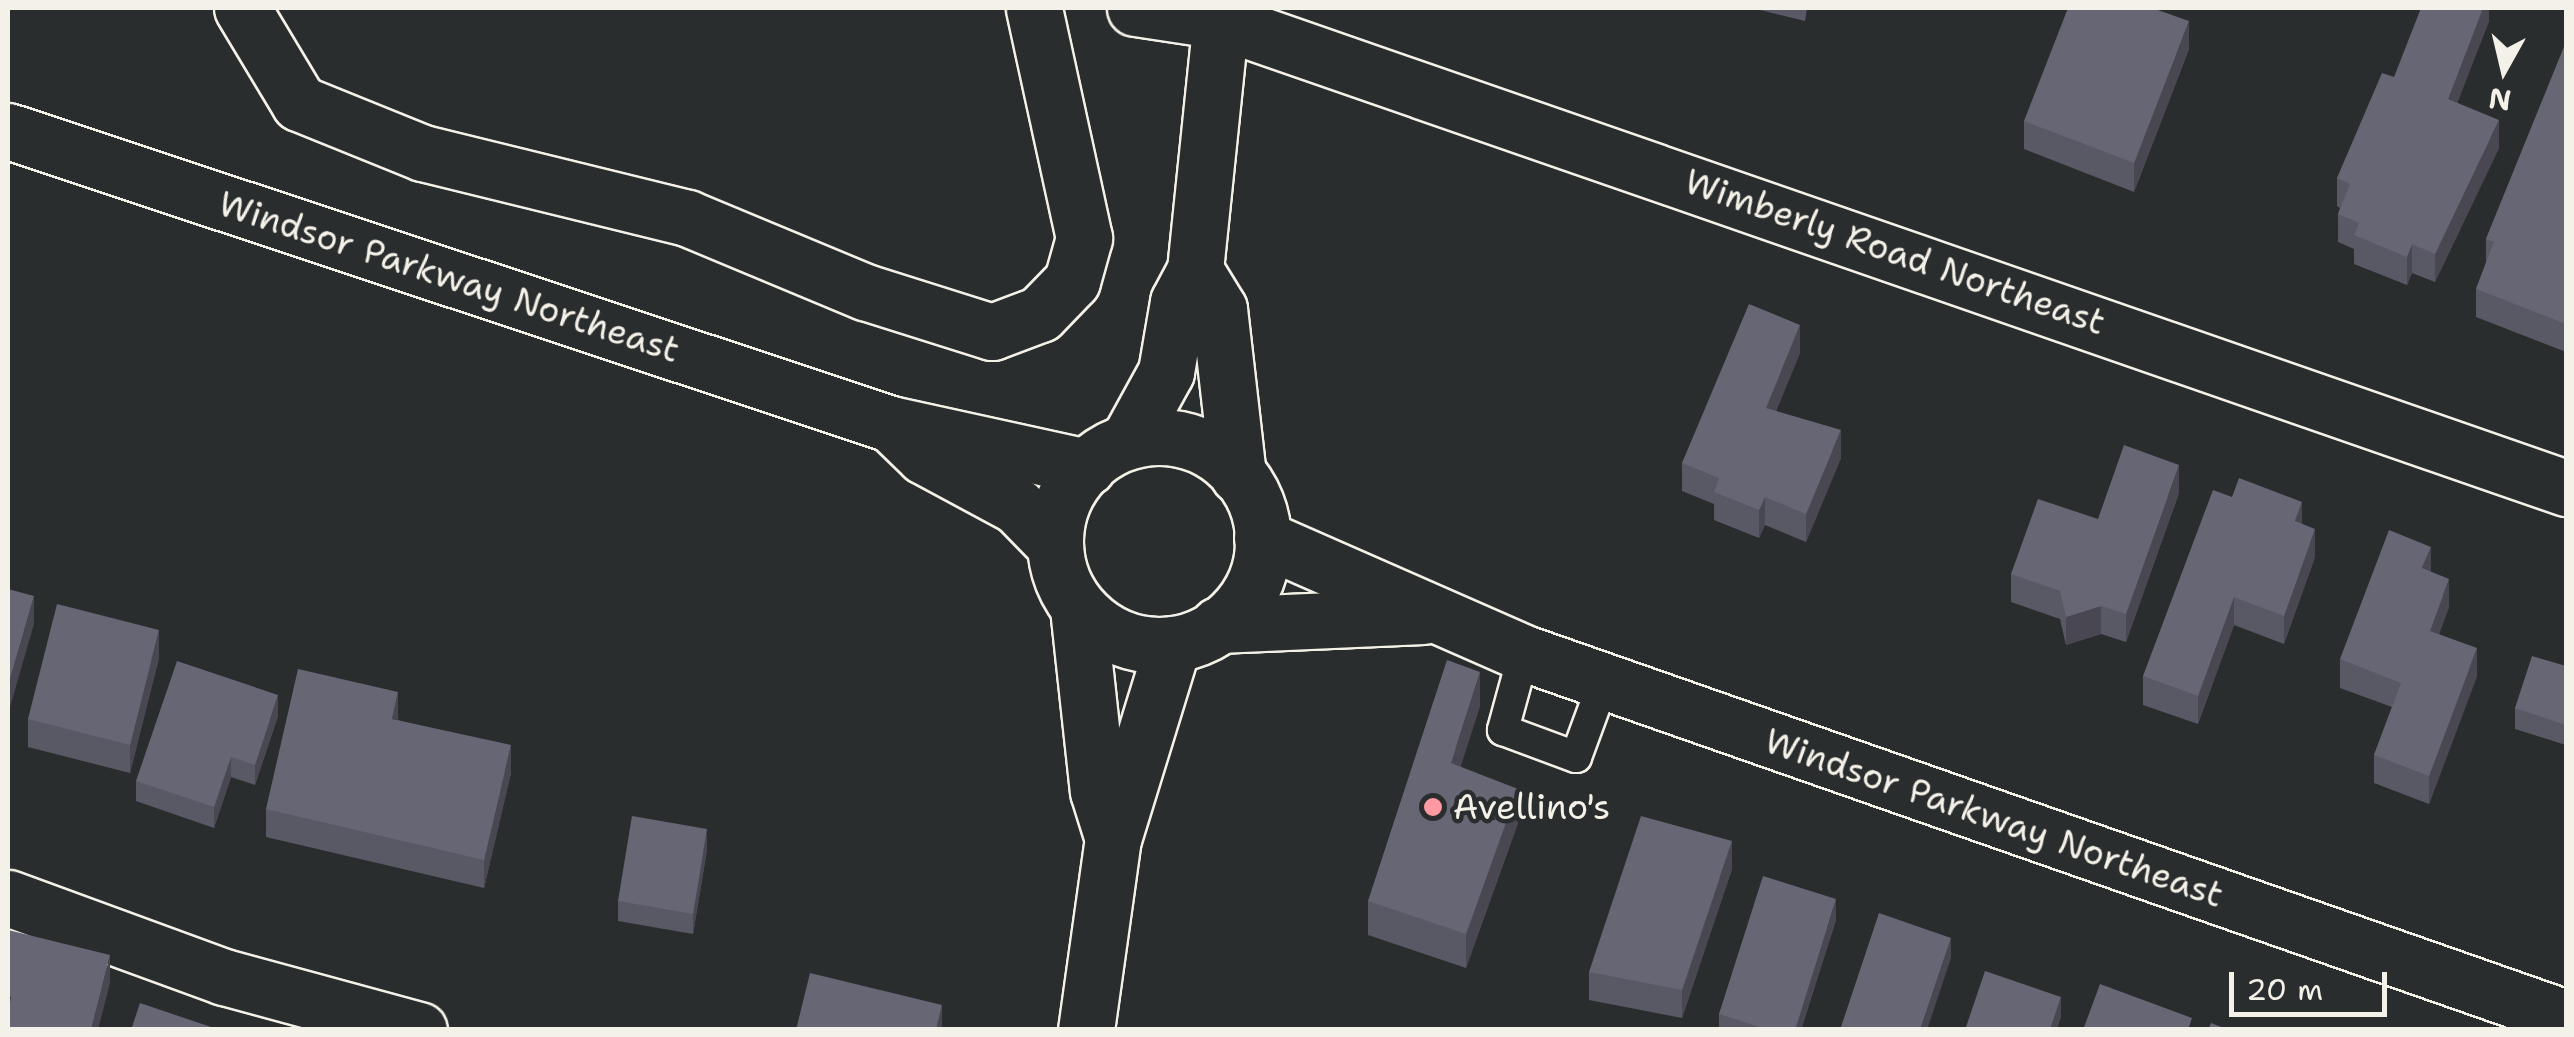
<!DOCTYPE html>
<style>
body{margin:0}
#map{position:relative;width:2574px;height:1037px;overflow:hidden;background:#2a2d2e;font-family:"Shantell Sans",sans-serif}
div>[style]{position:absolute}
.roads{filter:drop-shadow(2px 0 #f4f1e8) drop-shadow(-2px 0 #f4f1e8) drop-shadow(0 2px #f4f1e8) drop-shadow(0 -2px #f4f1e8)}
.lane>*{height:30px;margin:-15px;padding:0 15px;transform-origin:15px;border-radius:15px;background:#2a2d2e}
.street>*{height:55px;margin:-27.5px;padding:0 27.5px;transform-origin:27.5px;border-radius:27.5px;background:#2a2d2e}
.secondary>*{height:55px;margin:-27.5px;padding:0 27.5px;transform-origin:27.5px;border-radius:27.5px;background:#2a2d2e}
.secondary>.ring{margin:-27.5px;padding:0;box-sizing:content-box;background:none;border:55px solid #2a2d2e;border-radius:50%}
.wall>*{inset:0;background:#595865}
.shaded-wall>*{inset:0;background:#484752}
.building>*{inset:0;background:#676675}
.dots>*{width:28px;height:28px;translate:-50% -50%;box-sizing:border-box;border:5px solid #2a2d2e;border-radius:50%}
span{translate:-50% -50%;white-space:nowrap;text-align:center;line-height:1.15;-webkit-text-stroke:9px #2a2d2e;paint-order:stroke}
.street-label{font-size:35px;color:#f4f1e8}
.poi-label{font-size:35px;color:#f4f1e8}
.left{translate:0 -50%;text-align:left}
.frame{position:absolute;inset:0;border:10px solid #f4f1e8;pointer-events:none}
.north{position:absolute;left:2454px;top:20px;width:100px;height:100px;-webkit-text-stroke:8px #2a2d2e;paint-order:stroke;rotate:188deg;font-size:28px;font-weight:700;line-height:40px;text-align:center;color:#f4f1e8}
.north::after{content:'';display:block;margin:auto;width:35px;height:45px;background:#f4f1e8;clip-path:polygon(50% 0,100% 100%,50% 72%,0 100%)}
.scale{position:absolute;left:2229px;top:972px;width:158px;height:45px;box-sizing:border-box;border:5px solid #f4f1e8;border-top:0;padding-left:12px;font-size:30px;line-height:35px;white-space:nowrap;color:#f4f1e8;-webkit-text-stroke:8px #2a2d2e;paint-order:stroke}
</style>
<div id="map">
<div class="roads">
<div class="lane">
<div style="left:1524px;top:653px;width:80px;rotate:105.3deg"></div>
<div style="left:1503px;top:730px;width:78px;rotate:20.3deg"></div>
<div style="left:1576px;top:757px;width:81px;rotate:-69.8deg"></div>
</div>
<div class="street">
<div style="left:242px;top:8px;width:111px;rotate:59deg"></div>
<div style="left:299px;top:103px;width:134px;rotate:22deg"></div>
<div style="left:423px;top:153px;width:272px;rotate:13.8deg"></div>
<div style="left:687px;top:218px;width:193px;rotate:22.6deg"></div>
<div style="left:865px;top:292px;width:133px;rotate:17.5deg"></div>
<div style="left:992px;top:332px;width:51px;rotate:-20.6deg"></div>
<div style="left:1040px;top:314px;width:46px;rotate:-45.9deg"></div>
<div style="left:1072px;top:281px;width:45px;rotate:-74.4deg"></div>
<div style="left:1084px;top:238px;width:235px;rotate:-102.3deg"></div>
<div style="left:1135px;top:8px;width:87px;rotate:8.6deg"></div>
<div style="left:1221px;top:21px;width:1424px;rotate:19.15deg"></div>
<div style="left:1078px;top:608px;width:184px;rotate:83.8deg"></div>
<div style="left:1098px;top:791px;width:47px;rotate:72.7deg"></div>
<div style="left:8px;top:898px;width:230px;rotate:20.1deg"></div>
<div style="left:224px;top:977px;width:202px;rotate:15.2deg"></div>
<div style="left:1086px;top:1030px;width:193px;rotate:-82deg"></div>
<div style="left:1113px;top:839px;width:204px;rotate:-72.9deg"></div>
</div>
<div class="secondary">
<div style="left:8px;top:131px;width:930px;rotate:18.36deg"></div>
<div style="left:891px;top:424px;width:201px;rotate:12.4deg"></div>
<div style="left:1195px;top:270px;width:46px;rotate:58.4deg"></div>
<div style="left:1219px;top:309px;width:167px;rotate:83.5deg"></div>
<div style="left:891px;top:424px;width:46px;rotate:44.1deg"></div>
<div style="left:924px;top:456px;width:106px;rotate:28.3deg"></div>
<div style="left:1017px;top:506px;width:53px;rotate:45.8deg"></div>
<div class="ring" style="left:1055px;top:437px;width:153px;height:153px"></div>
<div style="left:1128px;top:441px;width:79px;rotate:-61.2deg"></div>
<div style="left:1166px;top:372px;width:71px;rotate:-80.3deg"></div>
<div style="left:1178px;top:302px;width:36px;rotate:-62deg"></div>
<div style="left:1195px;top:270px;width:263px;rotate:-84.1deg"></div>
<div style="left:1262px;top:538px;width:286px;rotate:23.7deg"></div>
<div style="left:1524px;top:653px;width:1104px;rotate:19.3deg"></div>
<div style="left:1218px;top:625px;width:205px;rotate:-2.5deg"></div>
</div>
</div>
<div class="wall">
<div style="clip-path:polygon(1752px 8px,1807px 8px,1805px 21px)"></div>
<div style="clip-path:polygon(2489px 8px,2489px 21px,2457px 103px,2499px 148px,2435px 282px,2412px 273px,2407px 285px,2354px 264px,2354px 249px,2338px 242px,2338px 214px,2340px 208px,2337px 206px,2337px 178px,2394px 77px)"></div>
<div style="clip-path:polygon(2566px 42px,2566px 352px,2476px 317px,2476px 289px,2486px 262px,2486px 239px)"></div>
<div style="clip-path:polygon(2189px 49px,2134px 192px,2024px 149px,2024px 121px)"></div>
<div style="clip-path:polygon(1800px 353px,1776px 411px,1841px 458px,1806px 542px,1765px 525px,1759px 538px,1714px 520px,1714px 504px,1682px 491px,1682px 463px)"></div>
<div style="clip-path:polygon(2179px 493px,2126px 642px,2101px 634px,2066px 645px,2060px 619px,2011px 602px,2011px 574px,2098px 519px)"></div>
<div style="clip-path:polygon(2302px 524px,2315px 557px,2284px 644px,2234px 625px,2198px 724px,2143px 705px,2143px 676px)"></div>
<div style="clip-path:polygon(2431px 572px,2449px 607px,2439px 634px,2477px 676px,2429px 804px,2374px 783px,2374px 755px,2392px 707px,2340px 688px,2340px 659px)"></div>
<div style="clip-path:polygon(159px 658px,130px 773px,28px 747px,28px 719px)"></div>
<div style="clip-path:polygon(2566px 666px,2566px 745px,2515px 729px,2515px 708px)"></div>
<div style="clip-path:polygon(1480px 706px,1460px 767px,1518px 823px,1466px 968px,1368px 935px,1368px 901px)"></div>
<div style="clip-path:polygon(278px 716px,255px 785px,231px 777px,214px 828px,136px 801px,136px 781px)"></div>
<div style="clip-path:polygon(398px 720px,511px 773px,484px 888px,266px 837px,266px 809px)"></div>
<div style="clip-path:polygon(707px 850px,693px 934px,618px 921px,618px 901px)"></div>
<div style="clip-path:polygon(1732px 869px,1682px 1018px,1589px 1000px,1589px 972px)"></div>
<div style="clip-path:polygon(1836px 920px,1801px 1030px,1719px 1030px,1719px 1014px)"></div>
</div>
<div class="shaded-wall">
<div style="clip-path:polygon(2483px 8px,2489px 8px,2489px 21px,2448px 127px,2448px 99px)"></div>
<div style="clip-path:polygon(2189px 21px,2189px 49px,2134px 192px,2134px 163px)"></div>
<div style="clip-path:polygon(2499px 120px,2499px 148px,2435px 282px,2435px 254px)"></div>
<div style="clip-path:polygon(2412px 244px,2412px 273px,2407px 285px,2407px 257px)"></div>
<div style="clip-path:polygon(1800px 325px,1800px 353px,1766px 436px,1766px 408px)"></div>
<div style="clip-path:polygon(1841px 430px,1841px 458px,1806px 542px,1806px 514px)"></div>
<div style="clip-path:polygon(2179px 465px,2179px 493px,2126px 642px,2126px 614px)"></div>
<div style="clip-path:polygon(1765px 497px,1765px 525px,1759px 538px,1759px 510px)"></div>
<div style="clip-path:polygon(2302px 502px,2302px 530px,2295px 521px)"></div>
<div style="clip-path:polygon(2315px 529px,2315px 557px,2284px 644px,2284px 616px)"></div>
<div style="clip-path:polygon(2431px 547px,2431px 575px,2422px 568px)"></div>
<div style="clip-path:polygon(2449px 579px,2449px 607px,2430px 659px,2430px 631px)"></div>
<div style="clip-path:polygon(34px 596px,34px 624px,8px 714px,8px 686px)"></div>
<div style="clip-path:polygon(2234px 597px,2234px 625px,2198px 724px,2198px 696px)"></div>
<div style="clip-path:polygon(2101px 606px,2101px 634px,2066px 645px,2066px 617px)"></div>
<div style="clip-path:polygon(159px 630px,159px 658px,130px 773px,130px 745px)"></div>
<div style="clip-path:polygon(2477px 648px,2477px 676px,2429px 804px,2429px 776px)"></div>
<div style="clip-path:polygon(1480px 672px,1480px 706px,1451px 797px,1451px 763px)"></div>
<div style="clip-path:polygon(398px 692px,398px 720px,392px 719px)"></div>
<div style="clip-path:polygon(278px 695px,278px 716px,255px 785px,255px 765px)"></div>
<div style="clip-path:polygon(511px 745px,511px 773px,484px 888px,484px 860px)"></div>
<div style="clip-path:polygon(231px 757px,231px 777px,214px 828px,214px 807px)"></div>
<div style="clip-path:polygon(1518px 789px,1518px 823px,1466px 968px,1466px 934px)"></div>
<div style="clip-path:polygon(707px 829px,707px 850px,693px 934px,693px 914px)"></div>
<div style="clip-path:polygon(1732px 841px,1732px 869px,1682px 1018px,1682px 990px)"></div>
<div style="clip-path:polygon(1836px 899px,1836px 920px,1801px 1030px,1795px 1030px)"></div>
<div style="clip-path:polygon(1951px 938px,1951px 958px,1927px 1030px,1920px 1030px)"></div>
<div style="clip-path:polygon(110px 955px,110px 983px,98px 1030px,91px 1030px)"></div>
<div style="clip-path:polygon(2061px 997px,2061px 1017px,2057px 1030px,2050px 1030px)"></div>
<div style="clip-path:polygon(942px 1005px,942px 1026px,941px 1030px,936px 1030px)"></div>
</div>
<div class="building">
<div style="clip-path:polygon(2068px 8px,2152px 8px,2189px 21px,2134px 163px,2024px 121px)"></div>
<div style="clip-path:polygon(2421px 8px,2483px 8px,2448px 99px,2499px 120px,2435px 254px,2412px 244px,2407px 257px,2354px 235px,2359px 223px,2338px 214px,2350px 184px,2337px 178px,2382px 73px,2394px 77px)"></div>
<div style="clip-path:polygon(2566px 42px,2566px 324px,2476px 289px,2494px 242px,2486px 239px)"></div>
<div style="clip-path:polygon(1749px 304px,1800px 325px,1766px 408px,1841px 430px,1806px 514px,1765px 497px,1759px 510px,1714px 492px,1719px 478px,1682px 463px)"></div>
<div style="clip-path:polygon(2124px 445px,2179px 465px,2126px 614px,2101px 606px,2066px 617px,2060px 591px,2011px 574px,2038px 499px,2098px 519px)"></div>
<div style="clip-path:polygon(2239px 478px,2302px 502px,2295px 521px,2315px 529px,2284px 616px,2234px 597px,2198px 696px,2143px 676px,2213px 490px,2232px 497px)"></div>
<div style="clip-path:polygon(2389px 530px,2431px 547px,2422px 568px,2449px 579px,2430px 631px,2477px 648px,2429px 776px,2374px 755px,2401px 683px,2340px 659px)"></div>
<div style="clip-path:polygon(8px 589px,34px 596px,8px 686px)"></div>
<div style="clip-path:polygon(57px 604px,159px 630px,130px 745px,28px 719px)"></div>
<div style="clip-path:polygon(2532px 656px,2566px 666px,2566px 725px,2515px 708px)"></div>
<div style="clip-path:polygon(1447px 660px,1480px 672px,1451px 763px,1518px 789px,1466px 934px,1368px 901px)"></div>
<div style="clip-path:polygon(177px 661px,278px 695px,255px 765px,231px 757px,214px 807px,136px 781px)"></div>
<div style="clip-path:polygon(298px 669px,398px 692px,392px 719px,511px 745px,484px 860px,266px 809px)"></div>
<div style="clip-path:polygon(632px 816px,707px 829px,693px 914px,618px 901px)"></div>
<div style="clip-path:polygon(1641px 816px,1732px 841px,1682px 990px,1589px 972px)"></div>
<div style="clip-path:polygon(1763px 876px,1836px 899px,1795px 1030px,1769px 1030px,1719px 1014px)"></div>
<div style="clip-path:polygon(1879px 913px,1951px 938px,1920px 1030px,1840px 1030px)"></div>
<div style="clip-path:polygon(8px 930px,110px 955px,91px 1030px,8px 1030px,8px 1012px,11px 997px,8px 996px)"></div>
<div style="clip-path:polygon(1985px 971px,2061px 997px,2050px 1030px,1965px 1030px)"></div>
<div style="clip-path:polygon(810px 973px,942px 1005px,936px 1030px,796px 1030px)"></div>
<div style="clip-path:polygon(2100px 984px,2192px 1018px,2188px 1030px,2083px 1030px)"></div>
<div style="clip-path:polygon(140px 1003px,220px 1030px,131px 1030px)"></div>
<div style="clip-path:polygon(2211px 1023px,2229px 1030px,2208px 1030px)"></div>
</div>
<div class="dots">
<div style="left:1433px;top:807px;background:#ff9aa2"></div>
</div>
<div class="street-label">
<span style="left:1895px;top:252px;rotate:19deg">Wimberly Road Northeast</span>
<span style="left:449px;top:277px;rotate:18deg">Windsor Parkway Northeast</span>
<span style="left:1994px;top:818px;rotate:19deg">Windsor Parkway Northeast</span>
</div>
<div class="poi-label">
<span class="left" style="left:1453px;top:807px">Avellino's</span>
</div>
<div class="frame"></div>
<div class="north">N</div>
<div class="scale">20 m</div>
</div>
